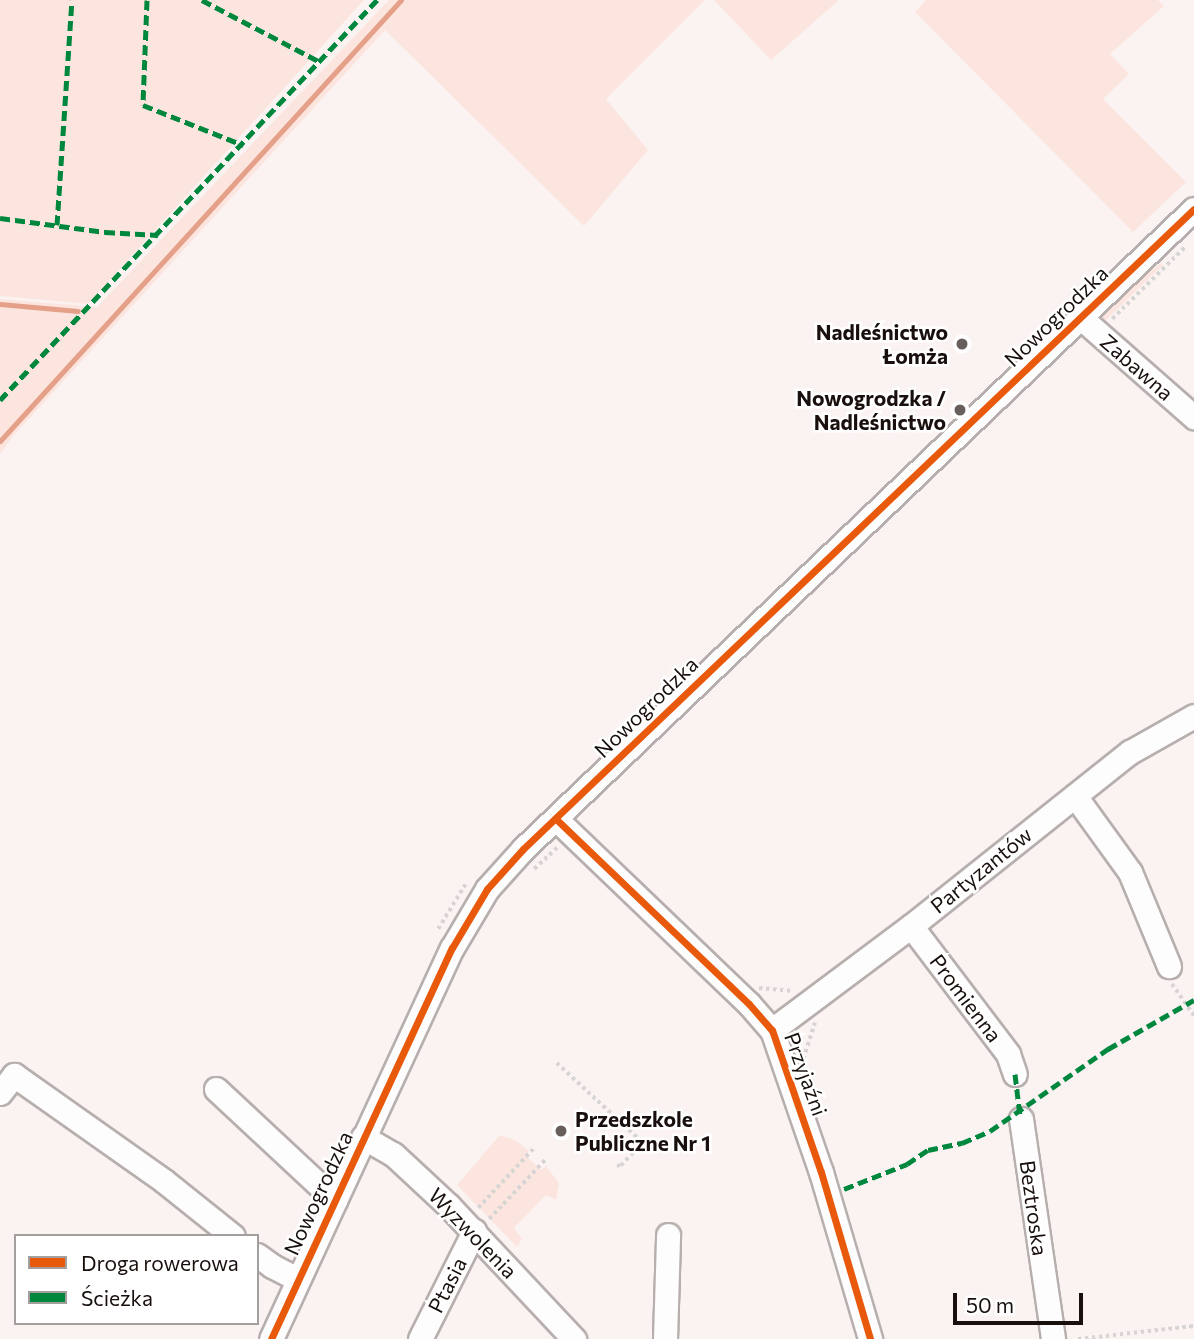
<!DOCTYPE html>
<meta charset="utf-8">
<style>
body{margin:0}
#map{position:relative;width:1194px;height:1339px;overflow:hidden;background:#faf3f2;font-family:Commissioner,sans-serif}
div>[style]{position:absolute}
.green>*{inset:0;background:#fce5de}
.stream>*{height:5px;margin:-2.5px;padding:0 2.5px;transform-origin:2.5px;border-radius:2.5px;background:#e4a088}
.path>*{height:3.5px;margin-top:-1.75px;transform-origin:0;background:repeating-linear-gradient(90deg,#d7d5d4 0 3.5px,transparent 0 7px)}
.roads{filter:drop-shadow(2px 0 #b7afad) drop-shadow(-2px 0 #b7afad) drop-shadow(0 2px #b7afad) drop-shadow(0 -2px #b7afad)}
.minor>*{height:23px;margin:-11.5px;padding:0 11.5px;transform-origin:11.5px;border-radius:11.5px;background:#fefdfd}
.quiet>*{height:5px;margin-top:-2.5px;transform-origin:0;background:repeating-linear-gradient(90deg,#00873e 0 10px,transparent 0 15px)}
.cycleway>*{height:7px;margin:-3.5px;padding:0 3.5px;transform-origin:3.5px;border-radius:3.5px;background:#e8590c}
.dots>*{width:19px;height:19px;translate:-50% -50%;box-sizing:border-box;border:4px solid #fff;border-radius:50%}
span{translate:-50% -50%;white-space:nowrap;text-align:center;line-height:1.15;-webkit-text-stroke:5px #fff;paint-order:stroke}
.street-label{font-size:21px;color:#19100d}
.poi-label{font-size:21px;color:#19100d;font-weight:700}
.right{translate:-100% -50%;text-align:right}
.left{translate:0 -50%;text-align:left}
.legend{position:absolute;left:14px;top:1234px;width:245px;height:91px;box-sizing:border-box;background:#fff;border:2px solid #a39f9e;margin:0;padding:9px 12px;list-style:none;font-size:21px;color:#19100d}
.legend li{display:flex;align-items:center;gap:14px;height:35px}
.legend b{width:35px;border:2px solid #a39f9e}
.scale{position:absolute;left:953px;top:1293px;width:130px;height:32px;box-sizing:border-box;border:4px solid #19100d;border-top:0;padding-left:9px;font-size:21px;line-height:24px;white-space:nowrap;color:#19100d;-webkit-text-stroke:5px #fff;paint-order:stroke}
</style>
<div id="map">
<div class="green">
<div style="clip-path:polygon(0 0,364px 0,88px 304px,0 296px)"></div>
<div style="clip-path:polygon(389px 0,705px 0,606px 99px,648px 150px,584px 226px,385px 30px,14px 435px,0 454px,0 299px,97px 307px)"></div>
<div style="clip-path:polygon(714px 0,839px 0,771px 60px)"></div>
<div style="clip-path:polygon(926px 0,1158px 0,1164px 6px,1110px 54px,1129px 74px,1103px 99px,1186px 182px,1133px 232px,915px 12px)"></div>
<div style="clip-path:polygon(1161px 263px,1163px 265px,1102px 324px,1101px 315px,1105px 307px)"></div>
<div style="clip-path:polygon(500px 1135px,515px 1140px,529px 1151px,525px 1155px,541px 1170px,546px 1166px,559px 1183px,556px 1200px,546px 1195px,514px 1228px,522px 1239px,517px 1247px,457px 1185px)"></div>
</div>
<div class="stream">
<div style="left:0;top:304px;width:78px;rotate:5.1deg"></div>
<div style="left:0;top:441px;width:596px;rotate:-47.72deg"></div>
</div>
<div class="path">
<div style="left:1112px;top:319px;width:104px;rotate:-44.6deg"></div>
<div style="left:534px;top:869px;width:34px;rotate:-43deg"></div>
<div style="left:438px;top:929px;width:52px;rotate:-58.5deg"></div>
<div style="left:1172px;top:984px;width:39px;rotate:55deg"></div>
<div style="left:759px;top:988px;width:34px;rotate:5deg"></div>
<div style="left:803px;top:1059px;width:38px;rotate:-72deg"></div>
<div style="left:557px;top:1063px;width:117px;rotate:42.9deg"></div>
<div style="left:643px;top:1143px;width:33px;rotate:134deg"></div>
<div style="left:620px;top:1167px;width:4px;rotate:-146deg"></div>
<div style="left:478px;top:1208px;width:81px;rotate:-47deg"></div>
<div style="left:489px;top:1219px;width:81px;rotate:-46.5deg"></div>
<div style="left:1078px;top:1339px;width:117px;rotate:-6.4deg"></div>
</div>
<div class="roads">
<div class="minor">
<div style="left:1080px;top:317px;width:152px;rotate:41.3deg"></div>
<div style="left:1075px;top:796px;width:94px;rotate:54.1deg"></div>
<div style="left:1130px;top:872px;width:102px;rotate:67.5deg"></div>
<div style="left:556px;top:819px;width:267px;rotate:43.8deg"></div>
<div style="left:749px;top:1004px;width:35px;rotate:49deg"></div>
<div style="left:772px;top:1030px;width:150px;rotate:71deg"></div>
<div style="left:821px;top:1172px;width:174px;rotate:73.6deg"></div>
<div style="left:911px;top:926px;width:161px;rotate:52.8deg"></div>
<div style="left:1008px;top:1054px;width:21px;rotate:71deg"></div>
<div style="left:772px;top:1030px;width:174px;rotate:-36.8deg"></div>
<div style="left:911px;top:926px;width:280px;rotate:-38.5deg"></div>
<div style="left:1130px;top:752px;width:73px;rotate:-29.4deg"></div>
<div style="left:216px;top:1089px;width:163px;rotate:43deg"></div>
<div style="left:0;top:1093px;width:23px;rotate:-52deg"></div>
<div style="left:14px;top:1075px;width:184px;rotate:35.2deg"></div>
<div style="left:164px;top:1181px;width:88px;rotate:38.6deg"></div>
<div style="left:1021px;top:1119px;width:222px;rotate:81.7deg"></div>
<div style="left:363px;top:1137px;width:34px;rotate:30deg"></div>
<div style="left:393px;top:1154px;width:76px;rotate:42.9deg"></div>
<div style="left:449px;top:1206px;width:183px;rotate:46.8deg"></div>
<div style="left:257px;top:1255px;width:19px;rotate:36deg"></div>
<div style="left:272px;top:1266px;width:29px;rotate:27deg"></div>
<div style="left:271px;top:1339px;width:431px;rotate:-65.2deg"></div>
<div style="left:452px;top:948px;width:69px;rotate:-59.3deg"></div>
<div style="left:487px;top:889px;width:54px;rotate:-48deg"></div>
<div style="left:523px;top:849px;width:927px;rotate:-43.65deg"></div>
<div style="left:420px;top:1339px;width:121px;rotate:-63.4deg"></div>
<div style="left:665px;top:1339px;width:104px;rotate:-88.3deg"></div>
</div>
</div>
<div class="quiet">
<div style="left:147px;top:0;width:105px;rotate:92.2deg"></div>
<div style="left:143px;top:105px;width:108px;rotate:21.8deg"></div>
<div style="left:202px;top:0;width:133px;rotate:27.7deg"></div>
<div style="left:0;top:218px;width:106px;rotate:7.6deg"></div>
<div style="left:105px;top:232px;width:53px;rotate:3.2deg"></div>
<div style="left:57px;top:225px;width:225px;rotate:-86.2deg"></div>
<div style="left:0;top:400px;width:550px;rotate:-46.7deg"></div>
<div style="left:1015px;top:1074px;width:42px;rotate:83.2deg"></div>
<div style="left:844px;top:1189px;width:68px;rotate:-21.6deg"></div>
<div style="left:907px;top:1164px;width:25px;rotate:-34deg"></div>
<div style="left:928px;top:1150px;width:35px;rotate:-12deg"></div>
<div style="left:962px;top:1143px;width:30px;rotate:-23deg"></div>
<div style="left:990px;top:1131px;width:144px;rotate:-34.8deg"></div>
<div style="left:1108px;top:1049px;width:99px;rotate:-29.7deg"></div>
</div>
<div class="cycleway">
<div style="left:556px;top:819px;width:267px;rotate:43.8deg"></div>
<div style="left:749px;top:1004px;width:35px;rotate:49deg"></div>
<div style="left:772px;top:1030px;width:150px;rotate:71deg"></div>
<div style="left:821px;top:1172px;width:174px;rotate:73.6deg"></div>
<div style="left:271px;top:1339px;width:431px;rotate:-65.2deg"></div>
<div style="left:452px;top:948px;width:69px;rotate:-59.3deg"></div>
<div style="left:487px;top:889px;width:54px;rotate:-48deg"></div>
<div style="left:523px;top:849px;width:927px;rotate:-43.65deg"></div>
</div>
<div class="dots">
<div style="left:962px;top:344px;background:#685f5d"></div>
<div style="left:960px;top:410px;background:#685f5d"></div>
<div style="left:561px;top:1131px;background:#685f5d"></div>
</div>
<div class="street-label">
<span style="left:1056px;top:316px;rotate:-44deg">Nowogrodzka</span>
<span style="left:1137px;top:367px;rotate:41deg">Zabawna</span>
<span style="left:646px;top:707px;rotate:-44deg">Nowogrodzka</span>
<span style="left:981px;top:870px;rotate:-39deg">Partyzantów</span>
<span style="left:966px;top:998px;rotate:53deg">Promienna</span>
<span style="left:806px;top:1074px;rotate:70deg">Przyjaźni</span>
<span style="left:318px;top:1193px;rotate:-65deg">Nowogrodzka</span>
<span style="left:1034px;top:1208px;rotate:82deg">Beztroska</span>
<span style="left:473px;top:1233px;rotate:46deg">Wyzwolenia</span>
<span style="left:447px;top:1285px;rotate:-63deg">Ptasia</span>
</div>
<div class="poi-label">
<span class="right" style="left:948px;top:344px">Nadleśnictwo<br>Łomża</span>
<span class="right" style="left:946px;top:410px">Nowogrodzka /<br>Nadleśnictwo</span>
<span class="left" style="left:575px;top:1131px">Przedszkole<br>Publiczne Nr 1</span>
</div>
<ul class="legend">
<li><b style="height:9px;background:#e8590c"></b>Droga rowerowa</li>
<li><b style="height:9px;background:#00873e"></b>Ścieżka</li>
</ul>
<div class="scale">50 m</div>
</div>
